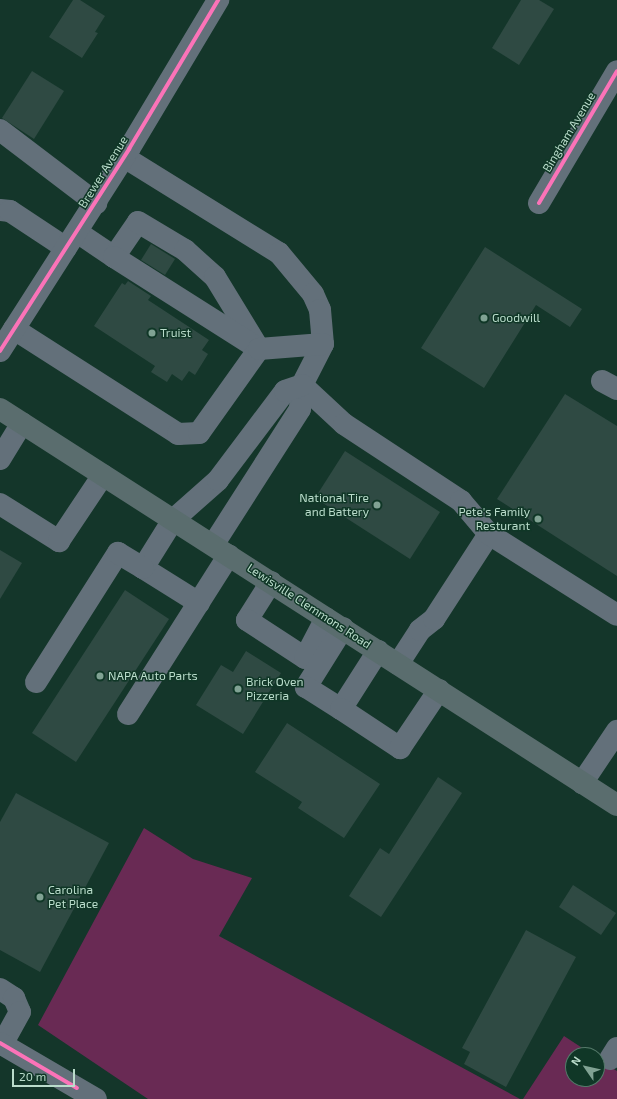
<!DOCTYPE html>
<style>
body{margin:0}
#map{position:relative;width:617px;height:1099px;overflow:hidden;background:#14362a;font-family:"Exo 2",sans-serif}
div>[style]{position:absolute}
.green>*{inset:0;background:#692a54}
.building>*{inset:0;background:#2f4a43}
.minor>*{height:22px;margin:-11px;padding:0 11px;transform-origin:11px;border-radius:11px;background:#63707a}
.major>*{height:22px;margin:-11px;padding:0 11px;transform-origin:11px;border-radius:11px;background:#5a6d6e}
.cycleway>*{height:4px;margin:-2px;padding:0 2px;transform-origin:2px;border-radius:2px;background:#fb73b8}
.dots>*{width:11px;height:11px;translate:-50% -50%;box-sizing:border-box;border:2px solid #103727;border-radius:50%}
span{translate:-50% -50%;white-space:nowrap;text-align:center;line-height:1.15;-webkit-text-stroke:3px #103727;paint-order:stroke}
.street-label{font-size:12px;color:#badccb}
.poi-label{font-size:12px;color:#badccb}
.left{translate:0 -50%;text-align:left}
.right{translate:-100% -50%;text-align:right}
.north{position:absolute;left:565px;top:1047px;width:40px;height:40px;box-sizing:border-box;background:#103727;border:1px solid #547969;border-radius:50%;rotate:304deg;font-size:11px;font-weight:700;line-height:16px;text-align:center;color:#badccb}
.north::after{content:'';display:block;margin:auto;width:14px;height:18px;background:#80a293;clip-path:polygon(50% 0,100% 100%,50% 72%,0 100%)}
.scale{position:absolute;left:12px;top:1069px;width:63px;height:18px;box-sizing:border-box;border:2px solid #badccb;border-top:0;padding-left:5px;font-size:12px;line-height:14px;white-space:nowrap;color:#badccb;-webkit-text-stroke:3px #103727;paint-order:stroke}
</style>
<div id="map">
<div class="green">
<div style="clip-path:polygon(144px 828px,193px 859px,252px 878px,219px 936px,520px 1099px,148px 1099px,38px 1025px)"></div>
<div style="clip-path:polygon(564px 1036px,593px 1055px,573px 1055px,573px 1079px,597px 1079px,597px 1058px,617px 1071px,617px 1099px,523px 1099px)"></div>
</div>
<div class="building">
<div style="clip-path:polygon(73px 0,80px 0,105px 16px,95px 32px,98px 33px,82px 58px,49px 37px)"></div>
<div style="clip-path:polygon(521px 0,539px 0,554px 9px,519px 65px,492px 48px)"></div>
<div style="clip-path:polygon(32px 71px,64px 91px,34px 139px,2px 118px)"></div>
<div style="clip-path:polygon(151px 244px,175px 259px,165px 275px,141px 260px)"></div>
<div style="clip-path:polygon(485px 247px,582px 309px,570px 327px,536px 305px,484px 388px,421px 348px)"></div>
<div style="clip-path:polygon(128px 281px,151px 296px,148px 300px,209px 340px,202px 350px,208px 354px,195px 375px,189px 371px,182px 381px,172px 374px,167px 382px,151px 372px,155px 366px,94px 326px,122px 283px,125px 285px)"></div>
<div style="clip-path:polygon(565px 394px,617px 426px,617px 576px,497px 499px)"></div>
<div style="clip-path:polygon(345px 451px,440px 512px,410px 559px,315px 498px)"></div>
<div style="clip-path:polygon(0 550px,22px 563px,0 599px)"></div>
<div style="clip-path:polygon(125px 590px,169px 619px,76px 762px,32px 733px)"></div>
<div style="clip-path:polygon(246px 651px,281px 673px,243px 734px,196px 705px,221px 665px,233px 672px)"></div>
<div style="clip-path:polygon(287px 723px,380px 784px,344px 838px,298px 808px,302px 802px,255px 772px)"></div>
<div style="clip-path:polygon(438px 777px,462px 793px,381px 917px,349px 896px,380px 848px,389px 854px)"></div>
<div style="clip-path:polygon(16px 793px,109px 843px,40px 972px,0 950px,0 822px)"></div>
<div style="clip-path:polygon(573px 885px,616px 913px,601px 935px,559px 907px)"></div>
<div style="clip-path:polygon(526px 930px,576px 957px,506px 1087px,464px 1064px,470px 1052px,462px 1048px)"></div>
</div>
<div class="minor">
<div style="left:0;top:130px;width:121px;rotate:37.2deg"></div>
<div style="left:124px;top:157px;width:182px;rotate:31.8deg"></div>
<div style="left:279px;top:253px;width:53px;rotate:50.3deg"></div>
<div style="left:313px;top:294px;width:17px;rotate:66deg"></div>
<div style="left:320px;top:310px;width:34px;rotate:85deg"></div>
<div style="left:323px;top:344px;width:46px;rotate:117.1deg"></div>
<div style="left:302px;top:385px;width:24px;rotate:95deg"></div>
<div style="left:300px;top:409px;width:161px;rotate:122.6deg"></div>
<div style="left:539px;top:203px;width:153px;rotate:-59.4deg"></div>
<div style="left:0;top:210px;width:10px;rotate:6deg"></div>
<div style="left:10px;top:211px;width:67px;rotate:33.5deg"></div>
<div style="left:77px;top:232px;width:45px;rotate:34deg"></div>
<div style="left:114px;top:257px;width:42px;rotate:-55.6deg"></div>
<div style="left:138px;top:222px;width:55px;rotate:30.8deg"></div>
<div style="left:185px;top:250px;width:40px;rotate:42deg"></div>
<div style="left:215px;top:277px;width:84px;rotate:58.6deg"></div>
<div style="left:114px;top:257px;width:166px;rotate:32.4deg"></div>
<div style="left:14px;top:329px;width:195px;rotate:32.6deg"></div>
<div style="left:178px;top:434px;width:21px;rotate:-3deg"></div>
<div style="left:199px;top:433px;width:103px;rotate:-54.5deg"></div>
<div style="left:259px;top:349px;width:64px;rotate:-4.5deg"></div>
<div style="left:0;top:351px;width:240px;rotate:-57.4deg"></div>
<div style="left:129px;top:149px;width:174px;rotate:-59.1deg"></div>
<div style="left:602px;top:381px;width:17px;rotate:28deg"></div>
<div style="left:302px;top:385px;width:57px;rotate:42.9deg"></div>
<div style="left:344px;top:424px;width:140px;rotate:33.3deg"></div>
<div style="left:461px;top:501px;width:43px;rotate:49.7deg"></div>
<div style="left:0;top:459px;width:42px;rotate:-58.6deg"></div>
<div style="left:0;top:504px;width:70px;rotate:32.1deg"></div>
<div style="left:59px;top:541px;width:79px;rotate:-56.3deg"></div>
<div style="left:271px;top:582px;width:45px;rotate:122.3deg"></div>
<div style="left:247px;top:620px;width:69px;rotate:33.2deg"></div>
<div style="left:305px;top:658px;width:45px;rotate:-62.3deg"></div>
<div style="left:199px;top:603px;width:66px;rotate:-148deg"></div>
<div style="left:143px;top:568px;width:57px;rotate:-58deg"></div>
<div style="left:173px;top:520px;width:60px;rotate:-41.6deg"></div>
<div style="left:218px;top:480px;width:111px;rotate:-53deg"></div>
<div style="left:285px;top:391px;width:18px;rotate:-19deg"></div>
<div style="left:343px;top:628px;width:70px;rotate:122.1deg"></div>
<div style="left:306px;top:687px;width:41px;rotate:32.2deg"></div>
<div style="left:341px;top:709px;width:69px;rotate:-57.5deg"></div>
<div style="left:398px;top:664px;width:40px;rotate:-57.1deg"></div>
<div style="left:420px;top:630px;width:18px;rotate:-38deg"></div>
<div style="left:434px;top:619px;width:101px;rotate:-57.1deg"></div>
<div style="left:489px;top:534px;width:151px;rotate:32.3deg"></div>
<div style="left:36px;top:682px;width:153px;rotate:-57.6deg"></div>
<div style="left:118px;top:553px;width:29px;rotate:31deg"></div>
<div style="left:341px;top:709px;width:71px;rotate:33.5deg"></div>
<div style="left:400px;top:748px;width:70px;rotate:-56.1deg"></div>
<div style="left:128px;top:714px;width:188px;rotate:-57.6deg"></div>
<div style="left:582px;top:783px;width:63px;rotate:-56.1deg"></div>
<div style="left:0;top:989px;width:17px;rotate:33deg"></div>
<div style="left:14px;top:998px;width:15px;rotate:67deg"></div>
<div style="left:20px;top:1012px;width:37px;rotate:119deg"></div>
<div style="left:0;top:1043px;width:111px;rotate:30.3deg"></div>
<div style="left:610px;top:1059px;width:13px;rotate:-58deg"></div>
</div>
<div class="major">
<div style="left:0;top:409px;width:733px;rotate:32.69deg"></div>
</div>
<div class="cycleway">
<div style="left:539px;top:203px;width:153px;rotate:-59.4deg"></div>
<div style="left:0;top:351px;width:240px;rotate:-57.4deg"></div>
<div style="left:129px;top:149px;width:174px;rotate:-59.1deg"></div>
<div style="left:0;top:1043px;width:89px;rotate:30.3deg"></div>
</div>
<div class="dots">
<div style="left:484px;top:318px;background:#80a293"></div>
<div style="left:152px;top:333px;background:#80a293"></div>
<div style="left:377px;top:505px;background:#80a293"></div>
<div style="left:538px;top:519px;background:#80a293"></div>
<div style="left:100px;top:676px;background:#80a293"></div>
<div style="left:238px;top:689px;background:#80a293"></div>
<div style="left:40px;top:897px;background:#80a293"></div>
</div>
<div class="street-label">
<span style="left:569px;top:132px;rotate:-59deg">Bingham Avenue</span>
<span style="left:103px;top:172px;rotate:-58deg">Brewer Avenue</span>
<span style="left:309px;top:606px;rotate:33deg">Lewisville Clemmons Road</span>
</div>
<div class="poi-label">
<span class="left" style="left:492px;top:318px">Goodwill</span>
<span class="left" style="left:160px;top:333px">Truist</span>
<span class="right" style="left:369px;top:505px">National Tire<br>and Battery</span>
<span class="right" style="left:530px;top:519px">Pete's Family<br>Resturant</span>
<span class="left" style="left:108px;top:676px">NAPA Auto Parts</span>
<span class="left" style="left:246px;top:689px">Brick Oven<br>Pizzeria</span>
<span class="left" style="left:48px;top:897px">Carolina<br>Pet Place</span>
</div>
<div class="north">N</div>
<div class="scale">20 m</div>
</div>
